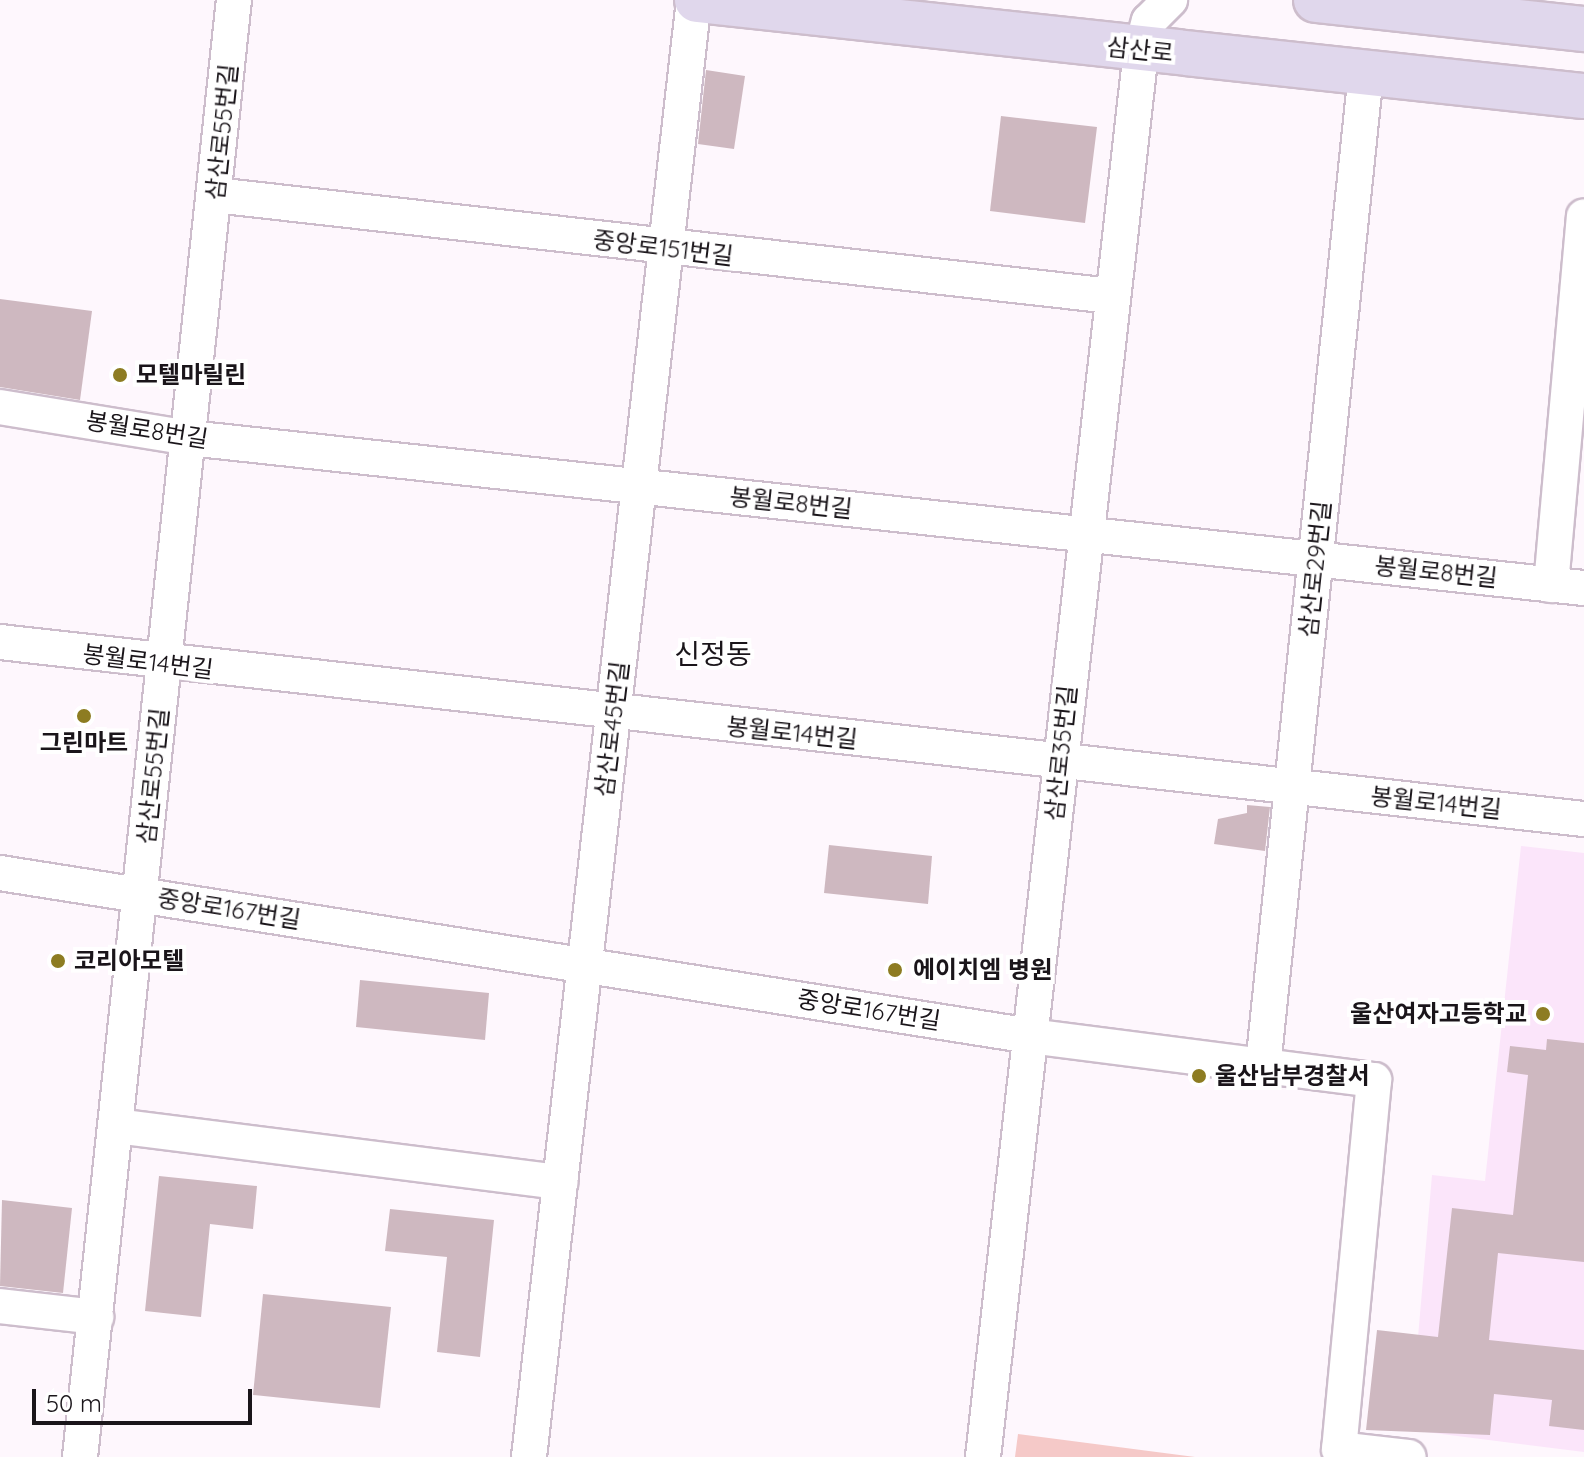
<!DOCTYPE html>
<meta charset="utf-8">
<style>
body{margin:0}
#map{position:relative;width:1584px;height:1457px;overflow:hidden;background:#fef7fd;font-family:Quicksand,"Noto Sans KR",sans-serif}
div>[style]{position:absolute}
.built>*{inset:0;background:#fbe5fa}
.green>*{inset:0;background:#f5c9c8}
.building>*{inset:0;background:#ceb8c0}
.roads{filter:drop-shadow(2px 0 #cdbdcc) drop-shadow(-2px 0 #cdbdcc) drop-shadow(0 2px #cdbdcc) drop-shadow(0 -2px #cdbdcc)}
.minor>*{height:34px;margin:-17px;padding:0 17px;transform-origin:17px;border-radius:17px;background:#fff}
.secondary>*{height:44px;margin:-22px;padding:0 22px;transform-origin:22px;border-radius:22px;background:#e0d7ec}
.dots>*{width:22px;height:22px;translate:-50% -50%;box-sizing:border-box;border:4px solid #fff;border-radius:50%}
span{translate:-50% -50%;white-space:nowrap;text-align:center;line-height:1.15;-webkit-text-stroke:8px #fff;paint-order:stroke}
.street-label{font-size:24px;color:#1a151a}
.poi-label{font-size:24px;color:#1a151a;font-weight:700}
.left{translate:0 -50%;text-align:left}
.right{translate:-100% -50%;text-align:right}
.quarter-label{font-size:28px;color:#1a151a}
.scale{position:absolute;left:32px;top:1389px;width:220px;height:36px;box-sizing:border-box;border:4px solid #1a151a;border-top:0;padding-left:10px;font-size:24px;line-height:28px;white-space:nowrap;color:#1a151a;-webkit-text-stroke:6px #fff;paint-order:stroke}
</style>
<div id="map">
<div class="built">
<div style="clip-path:polygon(1521px 846px,1584px 853px,1584px 1452px,1410px 1430px,1432px 1175px,1485px 1181px)"></div>
</div>
<div class="green">
<div style="clip-path:polygon(1018px 1434px,1195px 1457px,1015px 1457px)"></div>
</div>
<div class="building">
<div style="clip-path:polygon(706px 70px,745px 76px,734px 149px,698px 144px)"></div>
<div style="clip-path:polygon(1001px 116px,1097px 127px,1085px 223px,990px 211px)"></div>
<div style="clip-path:polygon(0 299px,92px 311px,80px 400px,0 387px)"></div>
<div style="clip-path:polygon(1247px 805px,1270px 807px,1265px 851px,1214px 844px,1218px 819px,1247px 813px)"></div>
<div style="clip-path:polygon(829px 845px,932px 856px,928px 904px,824px 893px)"></div>
<div style="clip-path:polygon(360px 980px,489px 993px,485px 1040px,356px 1027px)"></div>
<div style="clip-path:polygon(1547px 1039px,1584px 1043px,1584px 1262px,1498px 1253px,1489px 1340px,1584px 1350px,1584px 1430px,1549px 1426px,1552px 1400px,1494px 1394px,1490px 1435px,1366px 1430px,1377px 1330px,1438px 1337px,1452px 1208px,1513px 1215px,1528px 1075px,1507px 1072px,1510px 1046px,1546px 1050px)"></div>
<div style="clip-path:polygon(159px 1176px,257px 1186px,253px 1229px,210px 1224px,201px 1317px,145px 1311px)"></div>
<div style="clip-path:polygon(2px 1200px,72px 1208px,63px 1293px,0 1286px)"></div>
<div style="clip-path:polygon(390px 1209px,494px 1220px,480px 1357px,437px 1352px,447px 1257px,385px 1251px)"></div>
<div style="clip-path:polygon(263px 1294px,391px 1307px,380px 1408px,253px 1395px)"></div>
</div>
<div class="roads">
<div class="minor">
<div style="left:215px;top:195px;width:902px;rotate:6.43deg"></div>
<div style="left:0;top:407px;width:192px;rotate:9.3deg"></div>
<div style="left:189px;top:438px;width:1403px;rotate:6.14deg"></div>
<div style="left:1551px;top:585px;width:370px;rotate:-84.9deg"></div>
<div style="left:0;top:642px;width:1594px;rotate:6.38deg"></div>
<div style="left:0;top:873px;width:1043px;rotate:8.99deg"></div>
<div style="left:1030px;top:1036px;width:347px;rotate:7.3deg"></div>
<div style="left:1374px;top:1080px;width:371px;rotate:95.4deg"></div>
<div style="left:1339px;top:1449px;width:70px;rotate:6.5deg"></div>
<div style="left:1263px;top:1066px;width:998px;rotate:-84.08deg"></div>
<div style="left:116px;top:1126px;width:448px;rotate:7.2deg"></div>
<div style="left:0;top:1306px;width:97px;rotate:6.5deg"></div>
<div style="left:80px;top:1457px;width:1465px;rotate:-83.97deg"></div>
<div style="left:529px;top:1457px;width:1466px;rotate:-83.54deg"></div>
<div style="left:983px;top:1457px;width:1416px;rotate:-83.59deg"></div>
<div style="left:1141px;top:50px;width:30px;rotate:-75deg"></div>
<div style="left:1149px;top:21px;width:30px;rotate:-45deg"></div>
</div>
<div class="secondary">
<div style="left:697px;top:0;width:892px;rotate:6.18deg"></div>
<div style="left:1316px;top:0;width:270px;rotate:6.2deg"></div>
</div>
</div>
<div class="dots">
<div style="left:120px;top:375px;background:#8d7c22"></div>
<div style="left:84px;top:716px;background:#8d7c22"></div>
<div style="left:58px;top:961px;background:#8d7c22"></div>
<div style="left:895px;top:970px;background:#8d7c22"></div>
<div style="left:1543px;top:1014px;background:#8d7c22"></div>
<div style="left:1199px;top:1076px;background:#8d7c22"></div>
</div>
<div class="street-label">
<span style="left:1140px;top:50px;rotate:6deg">삼산로</span>
<span style="left:222px;top:132px;rotate:-84deg">삼산로55번길</span>
<span style="left:663px;top:248px;rotate:7deg">중앙로151번길</span>
<span style="left:147px;top:430px;rotate:9deg">봉월로8번길</span>
<span style="left:791px;top:503px;rotate:6deg">봉월로8번길</span>
<span style="left:1315px;top:569px;rotate:-84deg">삼산로29번길</span>
<span style="left:1436px;top:572px;rotate:6deg">봉월로8번길</span>
<span style="left:148px;top:662px;rotate:7deg">봉월로14번길</span>
<span style="left:612px;top:729px;rotate:-83deg">삼산로45번길</span>
<span style="left:792px;top:733px;rotate:6deg">봉월로14번길</span>
<span style="left:1061px;top:753px;rotate:-84deg">삼산로35번길</span>
<span style="left:153px;top:776px;rotate:-84deg">삼산로55번길</span>
<span style="left:1436px;top:803px;rotate:6deg">봉월로14번길</span>
<span style="left:229px;top:909px;rotate:9deg">중앙로167번길</span>
<span style="left:869px;top:1010px;rotate:9deg">중앙로167번길</span>
</div>
<div class="poi-label">
<span class="left" style="left:136px;top:375px">모텔마릴린</span>
<span style="left:84px;top:743px">그린마트</span>
<span class="left" style="left:74px;top:961px">코리아모텔</span>
<span class="left" style="left:913px;top:970px">에이치엠 병원</span>
<span class="right" style="left:1527px;top:1014px">울산여자고등학교</span>
<span class="left" style="left:1215px;top:1076px">울산남부경찰서</span>
</div>
<div class="quarter-label">
<span style="left:713px;top:654px">신정동</span>
</div>
<div class="scale">50 m</div>
</div>
